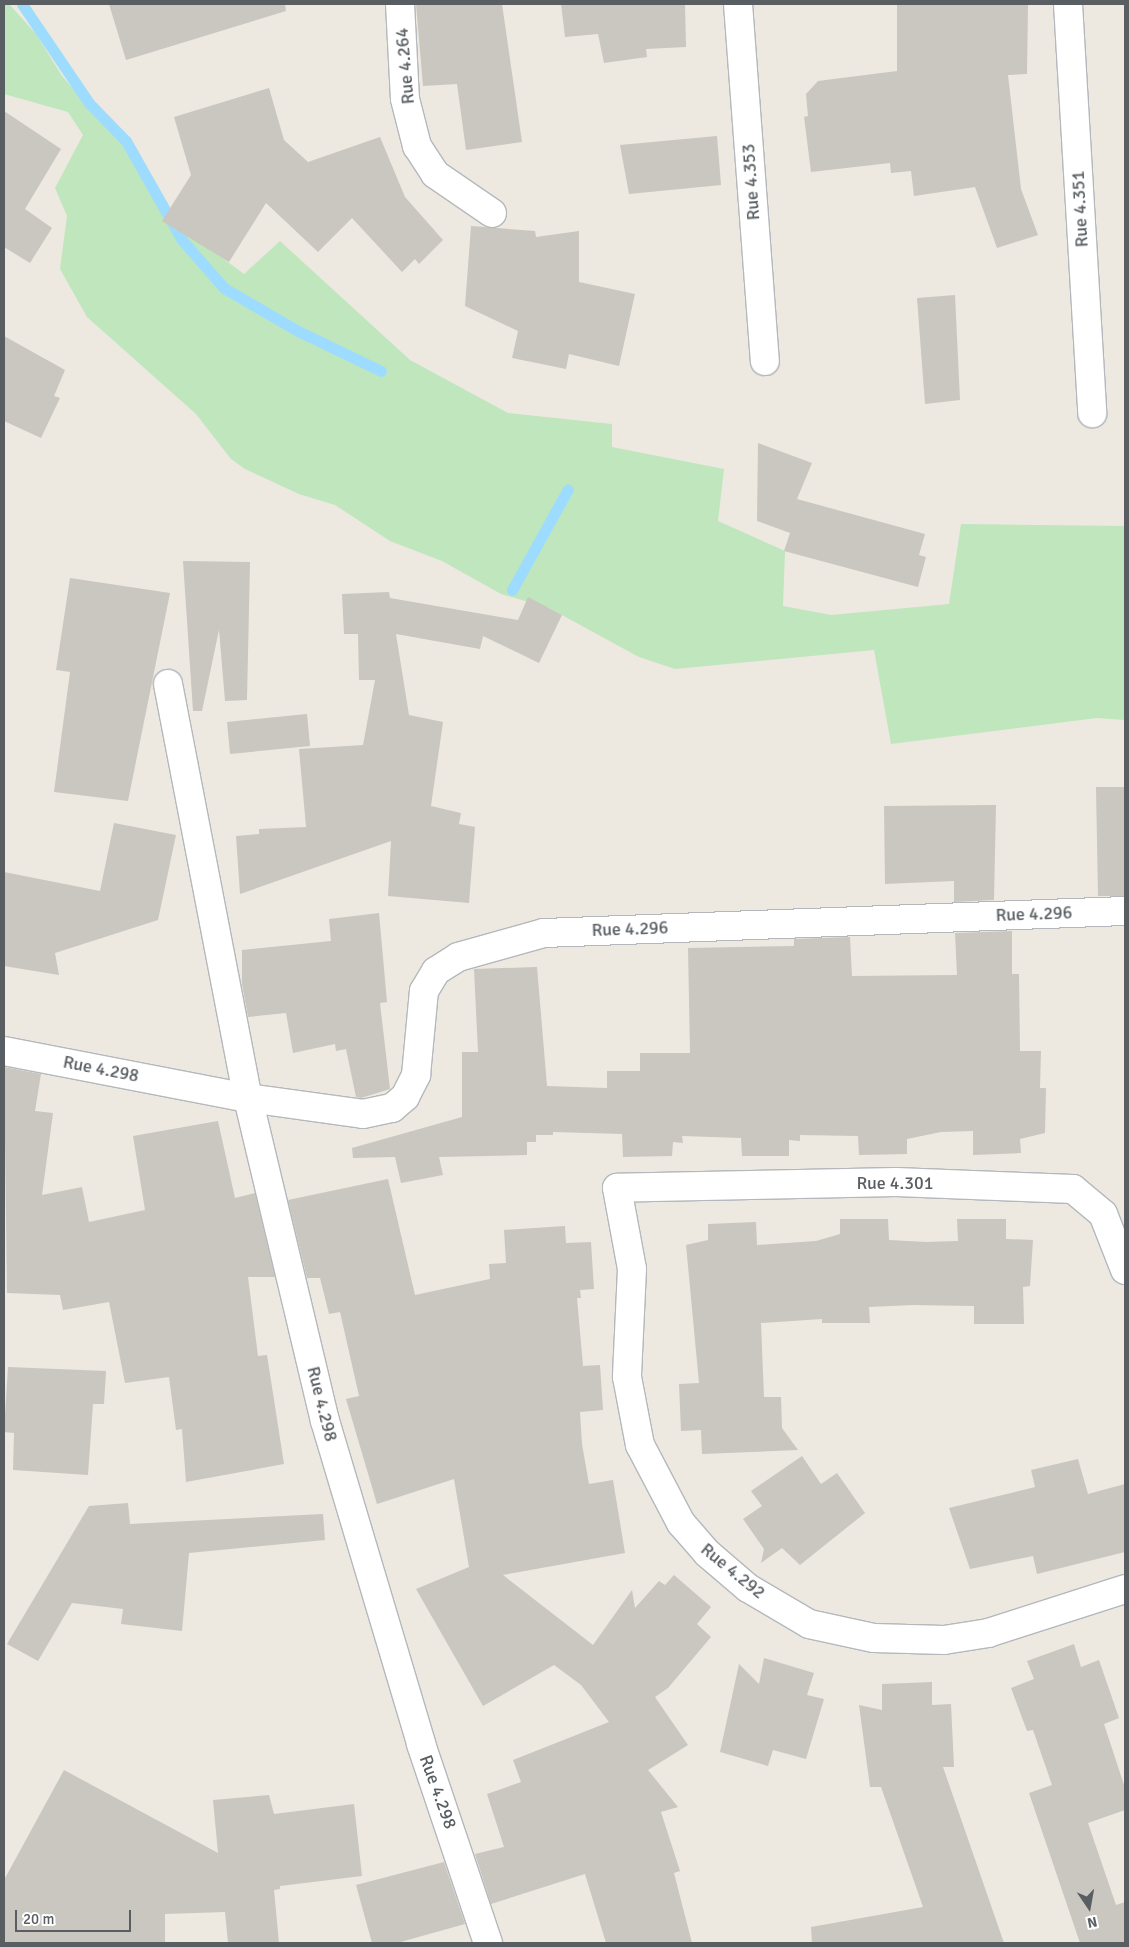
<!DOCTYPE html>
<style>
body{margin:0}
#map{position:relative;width:1129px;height:1947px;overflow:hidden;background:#ede9e1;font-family:Signika,sans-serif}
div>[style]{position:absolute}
.green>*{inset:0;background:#bfe6bc}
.stream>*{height:11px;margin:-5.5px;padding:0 5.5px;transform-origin:5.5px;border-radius:5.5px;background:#9edcff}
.building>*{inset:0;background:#cac6c0}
.roads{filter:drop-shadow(1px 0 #b4b8bc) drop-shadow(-1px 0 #b4b8bc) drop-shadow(0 1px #b4b8bc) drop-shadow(0 -1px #b4b8bc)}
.minor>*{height:28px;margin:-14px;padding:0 14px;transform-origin:14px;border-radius:14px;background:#fff}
span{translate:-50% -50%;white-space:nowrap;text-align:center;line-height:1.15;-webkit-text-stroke:4px #fff;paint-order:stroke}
.street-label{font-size:18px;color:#595e62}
.frame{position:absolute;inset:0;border:5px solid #595e62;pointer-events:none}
.north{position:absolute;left:1064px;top:1882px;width:50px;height:50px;-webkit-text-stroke:4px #fff;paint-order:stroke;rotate:168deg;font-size:14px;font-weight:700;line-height:20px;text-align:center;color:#595e62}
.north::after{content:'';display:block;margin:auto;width:18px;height:22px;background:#595e62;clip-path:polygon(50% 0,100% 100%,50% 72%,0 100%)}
.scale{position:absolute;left:15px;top:1910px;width:116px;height:22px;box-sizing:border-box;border:2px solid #595e62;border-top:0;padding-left:6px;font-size:15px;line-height:18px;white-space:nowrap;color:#595e62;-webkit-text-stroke:4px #fff;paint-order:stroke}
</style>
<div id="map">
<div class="green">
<div style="clip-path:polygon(4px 4px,9px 4px,36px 34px,62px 76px,119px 140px,126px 141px,171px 220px,244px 274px,280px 241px,410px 360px,508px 413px,612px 424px,612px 447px,724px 469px,718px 521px,785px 551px,783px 606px,831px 615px,949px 604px,961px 524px,1125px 526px,1125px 720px,1097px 718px,891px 744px,874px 650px,675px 669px,639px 657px,549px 608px,501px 594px,442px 561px,390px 541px,335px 505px,299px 494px,245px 469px,231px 459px,196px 414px,87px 317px,60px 269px,67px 216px,55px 188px,83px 135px,68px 112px,4px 94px)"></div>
</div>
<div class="stream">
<div style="left:22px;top:4px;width:120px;rotate:55.9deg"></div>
<div style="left:89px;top:103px;width:53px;rotate:45.8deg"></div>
<div style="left:126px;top:141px;width:114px;rotate:60.5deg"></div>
<div style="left:182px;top:240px;width:64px;rotate:48.8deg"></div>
<div style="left:224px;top:288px;width:86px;rotate:30.2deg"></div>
<div style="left:298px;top:331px;width:92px;rotate:25.7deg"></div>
<div style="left:512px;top:590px;width:115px;rotate:-61deg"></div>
</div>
<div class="building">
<div style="clip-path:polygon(109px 4px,285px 4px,286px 11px,126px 60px)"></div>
<div style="clip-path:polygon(416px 4px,502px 4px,522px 142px,466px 150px,457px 84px,423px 86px)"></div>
<div style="clip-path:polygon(561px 4px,685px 4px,686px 47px,646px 49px,647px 57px,604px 63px,598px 34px,565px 37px)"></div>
<div style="clip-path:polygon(897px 4px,1028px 4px,1027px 74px,1008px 75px,1021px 189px,1038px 235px,997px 248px,975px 187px,914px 196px,911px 171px,891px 173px,890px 163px,811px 172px,804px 117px,808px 116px,806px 94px,818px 81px,897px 71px)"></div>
<div style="clip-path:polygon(269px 88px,284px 140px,308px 162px,380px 137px,405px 197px,443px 240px,419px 264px,415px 259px,402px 272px,352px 218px,318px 252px,266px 203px,229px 262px,162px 221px,191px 175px,174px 117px)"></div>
<div style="clip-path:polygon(4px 111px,61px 149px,25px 209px,52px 228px,30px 263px,4px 247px)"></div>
<div style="clip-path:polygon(717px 136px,721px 185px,629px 194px,620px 145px)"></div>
<div style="clip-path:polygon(471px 226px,535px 231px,536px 237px,579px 231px,579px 282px,635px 294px,619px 366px,569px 354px,566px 369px,512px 358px,518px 331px,465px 306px)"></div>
<div style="clip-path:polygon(955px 295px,960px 400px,925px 404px,917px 298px)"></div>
<div style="clip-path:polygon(4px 336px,65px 370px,54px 396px,60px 398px,41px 438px,4px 421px)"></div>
<div style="clip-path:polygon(758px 443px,812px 463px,797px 499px,925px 534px,919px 555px,926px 557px,918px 587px,784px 551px,790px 533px,757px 521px)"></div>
<div style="clip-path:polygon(183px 561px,250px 562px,247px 700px,225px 701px,219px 630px,202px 711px,193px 711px)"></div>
<div style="clip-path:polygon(70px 578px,170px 593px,128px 801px,54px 792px,70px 672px,56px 670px)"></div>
<div style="clip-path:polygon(389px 592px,390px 598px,518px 620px,528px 597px,562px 615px,539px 663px,483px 636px,480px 649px,396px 634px,409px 715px,443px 722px,431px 806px,461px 813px,459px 824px,475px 827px,469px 903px,388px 896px,391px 841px,240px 894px,236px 836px,259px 834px,259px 829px,306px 827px,299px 749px,363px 745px,375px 680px,359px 680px,358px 634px,344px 634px,342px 594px)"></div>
<div style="clip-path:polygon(307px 714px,310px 746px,230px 754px,227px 722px)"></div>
<div style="clip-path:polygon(1096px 787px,1125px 787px,1125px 896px,1098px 896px)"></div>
<div style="clip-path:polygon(996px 805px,994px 900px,954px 902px,954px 881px,885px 884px,884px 806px)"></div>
<div style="clip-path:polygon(114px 823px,176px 835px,158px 920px,55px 953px,59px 975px,4px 966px,4px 872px,100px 891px)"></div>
<div style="clip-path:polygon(379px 913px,387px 1002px,380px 1003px,390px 1089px,361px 1098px,356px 1097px,346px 1049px,336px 1051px,335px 1044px,293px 1053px,286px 1013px,248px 1017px,242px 984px,242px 950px,331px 941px,329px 919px)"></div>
<div style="clip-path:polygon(1012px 931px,1012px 974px,1019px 974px,1020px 1051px,1041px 1051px,1040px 1088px,1046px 1088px,1045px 1133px,1020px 1139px,1021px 1153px,973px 1155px,973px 1131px,941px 1132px,907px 1139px,907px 1154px,859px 1155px,858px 1136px,800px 1135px,800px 1141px,789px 1140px,789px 1156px,742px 1156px,741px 1138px,682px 1136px,683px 1143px,673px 1142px,672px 1156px,623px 1157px,622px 1134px,553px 1132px,553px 1135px,536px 1135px,536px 1142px,527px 1142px,527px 1155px,439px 1157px,443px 1175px,401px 1183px,395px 1157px,353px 1158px,352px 1148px,462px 1117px,462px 1052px,478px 1052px,474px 969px,537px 967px,547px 1086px,607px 1088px,607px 1071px,640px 1071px,640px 1053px,690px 1053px,688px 948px,794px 946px,794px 939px,850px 937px,852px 976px,957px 975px,955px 933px)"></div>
<div style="clip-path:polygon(4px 1067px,41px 1074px,35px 1111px,53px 1113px,42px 1195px,82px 1187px,89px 1222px,145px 1210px,133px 1136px,218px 1121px,235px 1198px,255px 1193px,275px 1277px,248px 1277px,258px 1356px,267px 1355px,284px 1464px,186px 1482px,182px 1429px,176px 1430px,169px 1377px,125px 1383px,109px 1302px,63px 1310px,60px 1295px,7px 1293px)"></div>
<div style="clip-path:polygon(388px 1179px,415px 1295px,490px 1279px,489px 1264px,506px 1263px,504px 1230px,565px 1226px,566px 1243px,591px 1242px,594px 1289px,580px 1290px,581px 1298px,577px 1298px,583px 1366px,600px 1365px,603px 1410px,580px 1412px,582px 1444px,589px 1484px,613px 1480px,625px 1553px,503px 1575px,593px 1645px,632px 1590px,635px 1608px,659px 1581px,665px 1585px,674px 1575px,711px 1607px,697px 1624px,711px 1637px,668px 1688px,655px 1697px,688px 1745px,648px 1770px,678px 1807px,661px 1812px,680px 1871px,674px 1873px,692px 1943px,606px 1943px,585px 1874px,491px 1904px,475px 1854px,504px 1847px,487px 1794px,521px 1782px,513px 1760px,609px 1722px,581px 1685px,554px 1665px,483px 1706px,416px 1589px,469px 1567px,454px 1479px,377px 1504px,346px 1399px,359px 1396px,340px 1312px,329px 1314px,320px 1278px,307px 1278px,288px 1200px)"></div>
<div style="clip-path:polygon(840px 1219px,888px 1219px,889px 1240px,926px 1242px,958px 1241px,957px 1219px,1006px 1219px,1006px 1239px,1033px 1240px,1030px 1286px,1023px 1287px,1024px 1324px,974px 1324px,974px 1306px,913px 1305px,869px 1307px,870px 1323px,822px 1323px,822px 1319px,761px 1323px,764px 1397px,781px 1397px,782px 1428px,798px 1450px,702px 1454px,701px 1430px,681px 1431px,679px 1384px,699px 1383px,686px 1245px,708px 1240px,708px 1224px,756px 1222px,757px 1245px,816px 1241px,840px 1234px)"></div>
<div style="clip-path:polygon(8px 1367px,106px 1371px,104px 1404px,93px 1404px,88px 1475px,13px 1470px,14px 1433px,4px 1432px)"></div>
<div style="clip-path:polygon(802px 1456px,821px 1484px,837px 1473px,865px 1513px,800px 1565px,782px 1548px,761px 1563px,764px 1549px,743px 1519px,762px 1506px,751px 1491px)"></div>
<div style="clip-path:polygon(1078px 1459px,1088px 1494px,1125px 1484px,1125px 1552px,1037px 1574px,1033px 1556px,970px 1569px,949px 1508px,1035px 1487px,1031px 1470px)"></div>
<div style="clip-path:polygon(128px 1503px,130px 1524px,323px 1514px,325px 1540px,189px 1553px,182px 1631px,121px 1624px,123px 1609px,72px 1603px,38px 1661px,7px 1644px,89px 1506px)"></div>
<div style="clip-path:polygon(1074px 1644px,1081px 1667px,1099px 1660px,1119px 1718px,1104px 1724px,1125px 1788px,1125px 1810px,1088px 1823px,1116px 1905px,1125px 1902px,1125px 1943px,1080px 1943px,1029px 1793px,1052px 1785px,1033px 1730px,1027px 1731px,1011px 1688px,1034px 1679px,1027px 1661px)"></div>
<div style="clip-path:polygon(764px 1658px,814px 1673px,807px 1695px,824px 1699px,806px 1759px,773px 1750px,768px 1766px,720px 1752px,739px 1664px,759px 1684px)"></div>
<div style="clip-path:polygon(932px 1682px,932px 1705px,951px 1704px,954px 1767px,943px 1767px,1004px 1943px,812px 1943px,811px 1927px,923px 1907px,881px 1787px,870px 1787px,859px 1705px,882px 1710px,882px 1684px)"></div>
<div style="clip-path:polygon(64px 1770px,218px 1853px,213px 1800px,269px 1795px,274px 1814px,354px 1804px,362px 1876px,280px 1886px,280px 1889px,274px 1890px,279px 1943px,228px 1943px,225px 1912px,165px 1914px,165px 1943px,4px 1943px,4px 1880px)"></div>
<div style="clip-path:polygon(444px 1862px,465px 1924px,397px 1943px,372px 1943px,356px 1885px)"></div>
</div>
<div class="roads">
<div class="minor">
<div style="left:400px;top:4px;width:95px;rotate:87deg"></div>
<div style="left:405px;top:99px;width:49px;rotate:75.7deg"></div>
<div style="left:417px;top:146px;width:33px;rotate:57deg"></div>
<div style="left:435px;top:174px;width:69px;rotate:34.4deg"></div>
<div style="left:738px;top:4px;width:358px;rotate:85.7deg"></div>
<div style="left:1068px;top:4px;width:410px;rotate:86.6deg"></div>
<div style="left:168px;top:684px;width:422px;rotate:79.1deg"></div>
<div style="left:248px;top:1098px;width:116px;rotate:7.9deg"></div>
<div style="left:363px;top:1114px;width:30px;rotate:-12deg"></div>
<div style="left:392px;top:1108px;width:17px;rotate:-40deg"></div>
<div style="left:405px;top:1097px;width:25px;rotate:-63deg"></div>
<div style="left:416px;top:1075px;width:84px;rotate:-84.6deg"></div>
<div style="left:424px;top:991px;width:23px;rotate:-59deg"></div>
<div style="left:436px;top:971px;width:26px;rotate:-32deg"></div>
<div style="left:458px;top:957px;width:89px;rotate:-15.6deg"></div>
<div style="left:544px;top:933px;width:581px;rotate:-2.17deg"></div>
<div style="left:4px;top:1051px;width:248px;rotate:10.9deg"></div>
<div style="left:248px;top:1098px;width:332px;rotate:76.6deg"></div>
<div style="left:325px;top:1421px;width:337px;rotate:73.4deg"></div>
<div style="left:421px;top:1744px;width:210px;rotate:71.4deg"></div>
<div style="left:1125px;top:1270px;width:60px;rotate:-111.4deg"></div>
<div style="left:1103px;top:1214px;width:39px;rotate:-140deg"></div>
<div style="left:1073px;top:1189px;width:177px;rotate:-177.7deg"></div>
<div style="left:896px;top:1182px;width:279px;rotate:178.8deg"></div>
<div style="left:617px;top:1188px;width:82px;rotate:79.5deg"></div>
<div style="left:632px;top:1269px;width:108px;rotate:92.7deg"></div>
<div style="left:627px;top:1377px;width:69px;rotate:79.2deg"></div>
<div style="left:640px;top:1445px;width:88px;rotate:62.3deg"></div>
<div style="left:681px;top:1523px;width:40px;rotate:49deg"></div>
<div style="left:707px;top:1553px;width:54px;rotate:40.5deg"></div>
<div style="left:748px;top:1588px;width:71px;rotate:30.5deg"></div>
<div style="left:809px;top:1624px;width:66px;rotate:12.2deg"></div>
<div style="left:874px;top:1638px;width:70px;rotate:1.6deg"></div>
<div style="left:944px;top:1640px;width:45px;rotate:-9deg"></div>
<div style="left:988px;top:1633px;width:144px;rotate:-17.8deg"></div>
</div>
</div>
<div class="street-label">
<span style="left:405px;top:66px;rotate:-95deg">Rue 4.264</span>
<span style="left:751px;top:182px;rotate:-94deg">Rue 4.353</span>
<span style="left:1080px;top:209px;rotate:-93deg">Rue 4.351</span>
<span style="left:1034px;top:914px;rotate:-2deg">Rue 4.296</span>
<span style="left:630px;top:929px;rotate:-2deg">Rue 4.296</span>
<span style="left:101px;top:1069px;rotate:11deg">Rue 4.298</span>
<span style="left:895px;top:1183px">Rue 4.301</span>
<span style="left:322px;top:1404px;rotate:76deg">Rue 4.298</span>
<span style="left:733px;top:1571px;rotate:39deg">Rue 4.292</span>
<span style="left:438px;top:1792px;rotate:70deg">Rue 4.298</span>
</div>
<div class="frame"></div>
<div class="north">N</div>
<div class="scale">20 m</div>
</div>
